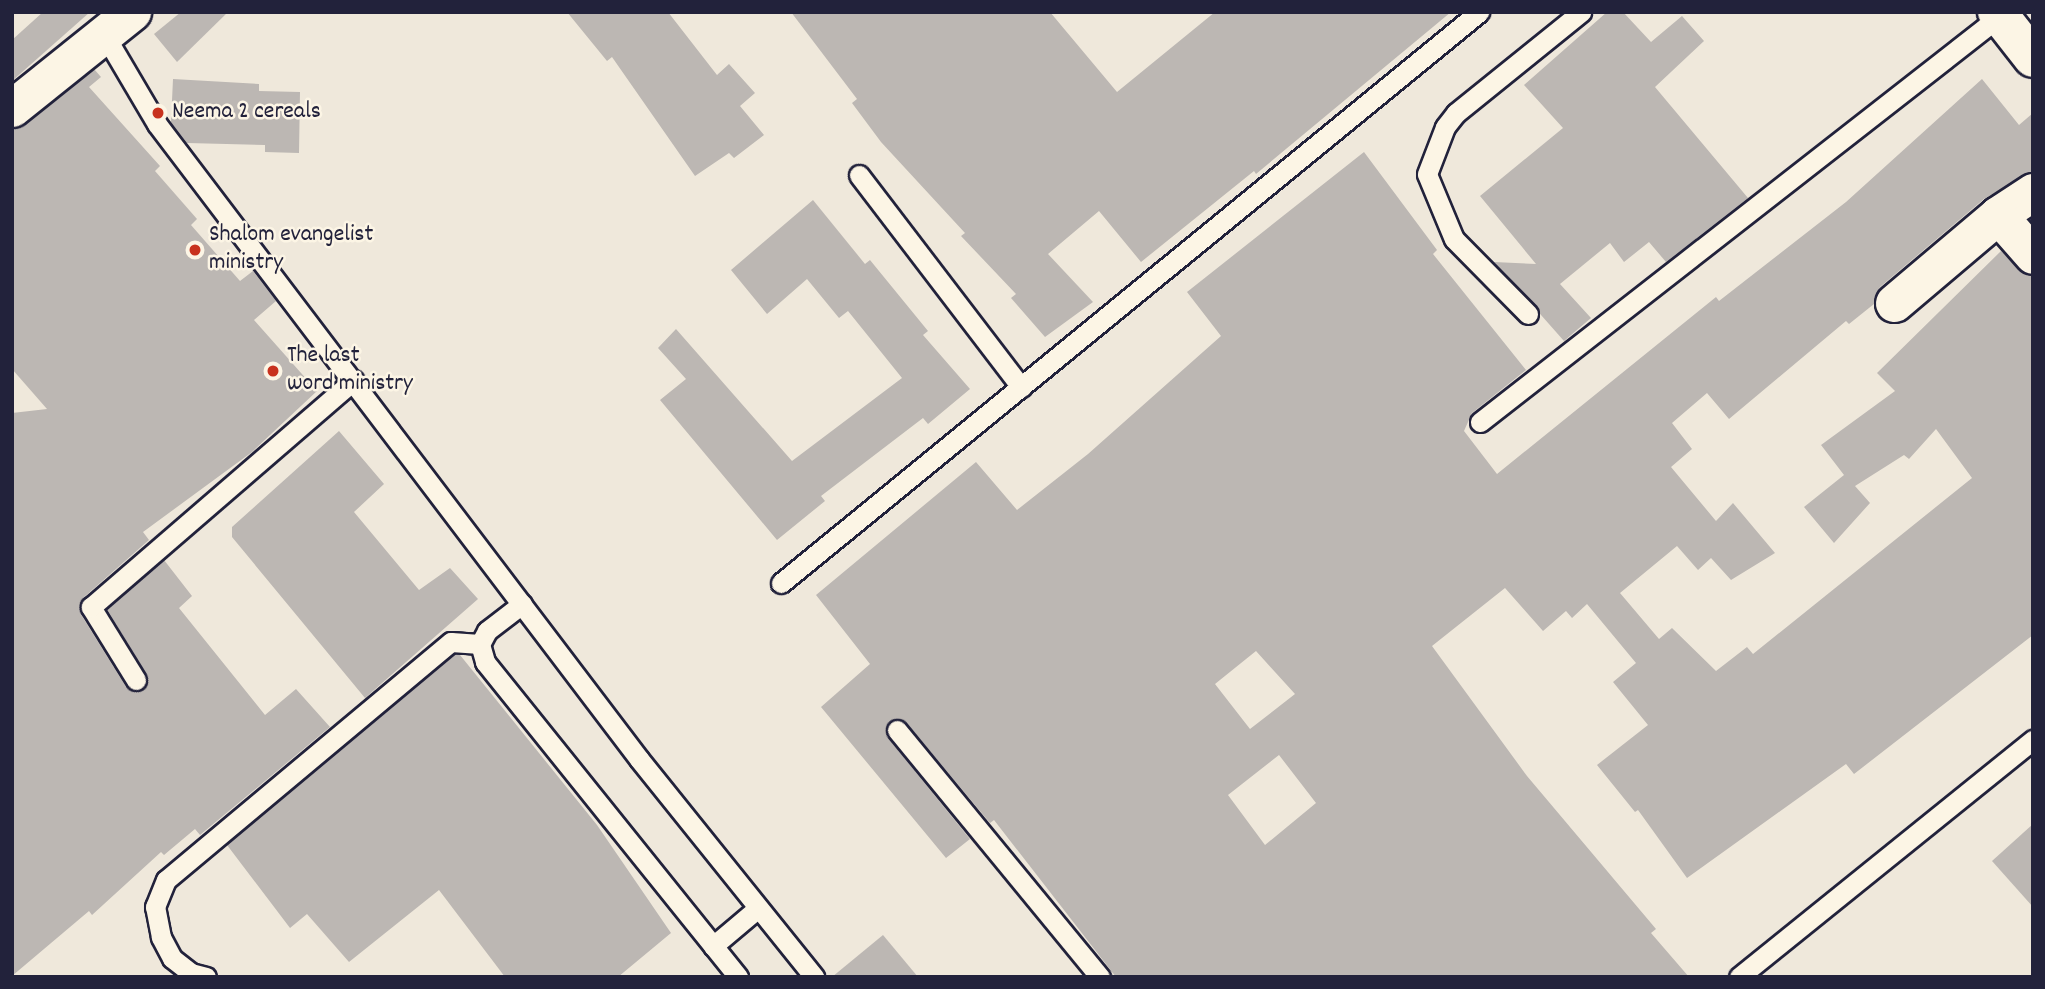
<!DOCTYPE html>
<style>
body{margin:0}
#map{position:relative;width:2045px;height:989px;overflow:hidden;background:#efe8db;font-family:Dekko,sans-serif}
div>[style]{position:absolute}
.building>*{inset:0;background:#bcb7b3}
.roads{filter:drop-shadow(2px 0 #22223b) drop-shadow(-2px 0 #22223b) drop-shadow(0 2px #22223b) drop-shadow(0 -2px #22223b)}
.lane>*{height:19px;margin:-9.5px;padding:0 9.5px;transform-origin:9.5px;border-radius:9.5px;background:#fcf5e5}
.street>*{height:37px;margin:-18.5px;padding:0 18.5px;transform-origin:18.5px;border-radius:18.5px;background:#fcf5e5}
.secondary>*{height:38px;margin:-19px;padding:0 19px;transform-origin:19px;border-radius:19px;background:#fcf5e5}
.dots>*{width:19px;height:19px;translate:-50% -50%;box-sizing:border-box;border:4px solid #fcf5e5;border-radius:50%}
span{translate:-50% -50%;white-space:nowrap;text-align:center;line-height:1.15;-webkit-text-stroke:5px #fcf5e5;paint-order:stroke}
.poi-label{font-size:24px;color:#22223b}
.left{translate:0 -50%;text-align:left}
.frame{position:absolute;inset:0;border:14px solid #22223b;pointer-events:none}
</style>
<div id="map">
<div class="building">
<div style="clip-path:polygon(43px 12px,90px 12px,12px 81px,12px 40px)"></div>
<div style="clip-path:polygon(181px 12px,228px 12px,177px 62px,154px 34px)"></div>
<div style="clip-path:polygon(567px 12px,668px 12px,717px 75px,729px 64px,755px 93px,740px 106px,764px 135px,734px 158px,729px 153px,695px 176px,612px 57px,607px 61px)"></div>
<div style="clip-path:polygon(791px 12px,1050px 12px,1117px 92px,1215px 12px,1451px 12px,1256px 174px,1254px 171px,1141px 262px,1099px 211px,1048px 254px,1093px 302px,1045px 337px,1011px 298px,1016px 294px,961px 236px,965px 233px,881px 142px,852px 103px,857px 99px)"></div>
<div style="clip-path:polygon(1607px 12px,1623px 12px,1651px 42px,1682px 16px,1704px 41px,1655px 87px,1748px 198px,1666px 262px,1649px 242px,1624px 262px,1610px 243px,1560px 284px,1591px 318px,1564px 341px,1494px 262px,1536px 264px,1480px 196px,1563px 128px,1524px 85px)"></div>
<div style="clip-path:polygon(94px 69px,101px 77px,89px 87px,160px 166px,155px 171px,197px 219px,191px 225px,240px 281px,253px 271px,276px 301px,254px 320px,317px 391px,252px 452px,143px 532px,149px 540px,83px 598px,80px 613px,126px 687px,143px 690px,146px 674px,107px 609px,164px 560px,192px 596px,179px 608px,265px 715px,296px 689px,330px 727px,200px 835px,195px 829px,164px 855px,161px 852px,92px 915px,89px 911px,12px 976px,12px 413px,47px 409px,12px 369px,12px 129px,25px 124px)"></div>
<div style="clip-path:polygon(173px 79px,259px 84px,259px 91px,300px 92px,299px 153px,265px 152px,265px 145px,187px 143px,171px 122px)"></div>
<div style="clip-path:polygon(evenodd,1982px 79px,2019px 125px,2033px 113px,2033px 171px,1984px 199px,1880px 287px,1874px 304px,1849px 324px,1846px 321px,1729px 419px,1707px 393px,1672px 423px,1692px 449px,1671px 467px,1716px 521px,1733px 503px,1775px 553px,1731px 580px,1711px 558px,1698px 570px,1677px 546px,1620px 593px,1659px 639px,1672px 628px,1716px 671px,1747px 647px,1753px 654px,1972px 478px,1936px 429px,1909px 459px,1904px 455px,1855px 486px,1870px 503px,1834px 543px,1804px 507px,1844px 475px,1821px 445px,1895px 391px,1877px 373px,2001px 251px,2018px 269px,2033px 275px,2033px 635px,1854px 774px,1846px 764px,1687px 878px,1638px 810px,1635px 812px,1597px 765px,1648px 725px,1613px 682px,1636px 663px,1587px 604px,1572px 618px,1566px 611px,1543px 631px,1505px 588px,1432px 646px,1527px 776px,1656px 929px,1651px 933px,1689px 977px,1116px 977px,994px 820px,990px 823px,906px 722px,889px 721px,887px 737px,970px 839px,946px 858px,821px 707px,870px 664px,816px 595px,976px 462px,1017px 510px,1088px 454px,1221px 336px,1187px 292px,1364px 152px,1437px 250px,1433px 254px,1526px 370px,1472px 413px,1464px 431px,1497px 474px,1716px 297px,1719px 301px,1846px 202px,1982px 79px,1256px 651px,1295px 694px,1250px 729px,1215px 684px,1256px 651px,1982px 79px,1279px 755px,1316px 803px,1265px 845px,1228px 795px,1279px 755px)"></div>
<div style="clip-path:polygon(813px 200px,865px 264px,870px 260px,928px 331px,923px 335px,970px 389px,928px 424px,923px 418px,821px 496px,825px 501px,777px 540px,660px 400px,686px 379px,658px 348px,676px 329px,792px 461px,902px 378px,848px 311px,839px 318px,807px 279px,767px 314px,731px 270px)"></div>
<div style="clip-path:polygon(339px 431px,384px 484px,354px 512px,419px 590px,450px 568px,478px 599px,365px 698px,232px 537px,232px 527px)"></div>
<div style="clip-path:polygon(455px 655px,460px 655px,597px 825px,671px 933px,618px 977px,505px 977px,439px 890px,349px 962px,307px 914px,290px 928px,227px 845px)"></div>
<div style="clip-path:polygon(2033px 824px,2033px 907px,1992px 861px)"></div>
<div style="clip-path:polygon(883px 935px,918px 977px,832px 977px)"></div>
</div>
<div class="roads">
<div class="lane">
<div style="left:104px;top:34px;width:104px;rotate:59.5deg"></div>
<div style="left:157px;top:124px;width:797px;rotate:52.8deg"></div>
<div style="left:639px;top:759px;width:280px;rotate:51.2deg"></div>
<div style="left:859px;top:175px;width:267px;rotate:52.6deg"></div>
<div style="left:1528px;top:314px;width:105px;rotate:-134.6deg"></div>
<div style="left:1454px;top:239px;width:70px;rotate:-112.6deg"></div>
<div style="left:1427px;top:174px;width:50px;rotate:-69deg"></div>
<div style="left:1445px;top:127px;width:18px;rotate:-52deg"></div>
<div style="left:1456px;top:113px;width:161px;rotate:-38.9deg"></div>
<div style="left:1480px;top:422px;width:660px;rotate:-37.98deg"></div>
<div style="left:781px;top:583px;width:902px;rotate:-39.28deg"></div>
<div style="left:522px;top:604px;width:44px;rotate:142.4deg"></div>
<div style="left:487px;top:631px;width:15px;rotate:118deg"></div>
<div style="left:480px;top:644px;width:19px;rotate:74deg"></div>
<div style="left:485px;top:662px;width:404px;rotate:51.2deg"></div>
<div style="left:136px;top:680px;width:86px;rotate:-121.7deg"></div>
<div style="left:91px;top:607px;width:347px;rotate:-40.8deg"></div>
<div style="left:897px;top:730px;width:320px;rotate:50.6deg"></div>
<div style="left:713px;top:946px;width:59px;rotate:-40.2deg"></div>
<div style="left:206px;top:977px;width:16px;rotate:-165deg"></div>
<div style="left:191px;top:973px;width:24px;rotate:-142deg"></div>
<div style="left:172px;top:958px;width:24px;rotate:-118deg"></div>
<div style="left:161px;top:937px;width:31px;rotate:-101deg"></div>
<div style="left:155px;top:907px;width:29px;rotate:-68deg"></div>
<div style="left:166px;top:880px;width:371px;rotate:-39.9deg"></div>
<div style="left:451px;top:642px;width:29px;rotate:4deg"></div>
<div style="left:1739px;top:977px;width:378px;rotate:-38.9deg"></div>
</div>
<div class="street">
<div style="left:12px;top:108px;width:154px;rotate:-38.7deg"></div>
<div style="left:2033px;top:192px;width:42px;rotate:146.7deg"></div>
<div style="left:1998px;top:215px;width:53px;rotate:48.8deg"></div>
<div style="left:1894px;top:303px;width:136px;rotate:-40.2deg"></div>
</div>
<div class="secondary">
<div style="left:1997px;top:12px;width:58px;rotate:52deg"></div>
</div>
</div>
<div class="dots">
<div style="left:158px;top:113px;background:#c8321e"></div>
<div style="left:195px;top:250px;background:#c8321e"></div>
<div style="left:273px;top:371px;background:#c8321e"></div>
</div>
<div class="poi-label">
<span class="left" style="left:172px;top:113px">Neema 2 cereals</span>
<span class="left" style="left:209px;top:250px">Shalom evangelist<br>ministry</span>
<span class="left" style="left:287px;top:371px">The last<br>word ministry</span>
</div>
<div class="frame"></div>
</div>
